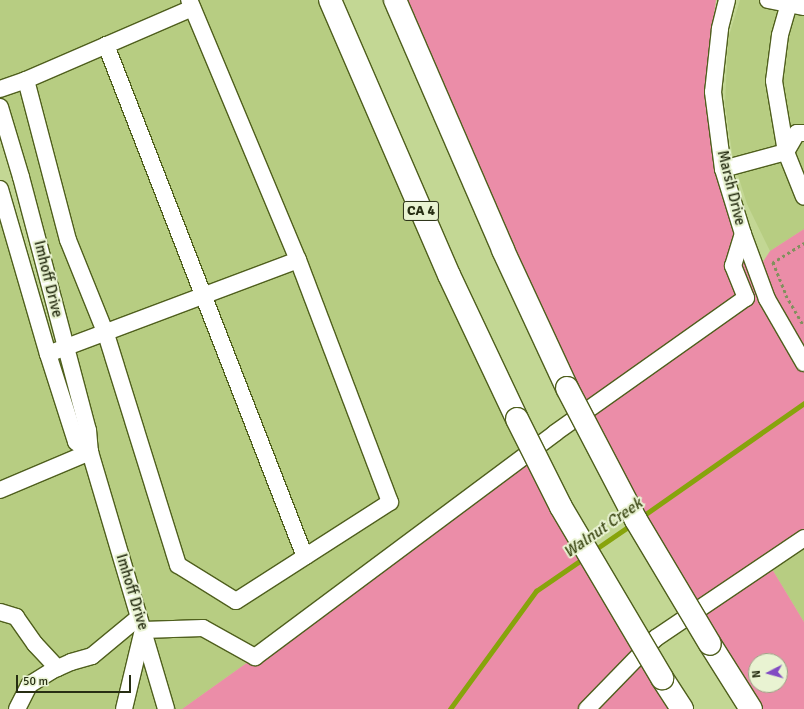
<!DOCTYPE html>
<style>
body{margin:0}
#map{position:relative;width:804px;height:709px;overflow:hidden;background:#c3d794;font-family:Signika,sans-serif}
div>[style]{position:absolute}
.built>*{inset:0;background:#b7cd82}
.green>*{inset:0;background:#eb8da8}
.stream>*{height:4.5px;margin:-2.25px;padding:0 2.25px;transform-origin:2.25px;border-radius:2.25px;background:#87a40c}
.path>*{height:2.5px;margin-top:-1.25px;transform-origin:0;background:repeating-linear-gradient(90deg,#81905e 0 3px,transparent 0 6px)}
.roads{filter:drop-shadow(1px 0 #4f5f1d) drop-shadow(-1px 0 #4f5f1d) drop-shadow(0 1px #4f5f1d) drop-shadow(0 -1px #4f5f1d)}
.minor>*{height:16px;margin:-8px;padding:0 8px;transform-origin:8px;border-radius:8px;background:#fff}
.highway>*{height:22px;margin:-11px;padding:0 11px;transform-origin:11px;border-radius:11px;background:#fff}
.bridges{filter:drop-shadow(1px 0 #4f5f1d) drop-shadow(-1px 0 #4f5f1d) drop-shadow(0 1px #4f5f1d) drop-shadow(0 -1px #4f5f1d)}
.highway-bridge>*{height:22px;margin:-11px;padding:0 11px;transform-origin:11px;border-radius:11px;background:#fff}
span{translate:-50% -50%;white-space:nowrap;text-align:center;line-height:1.15;-webkit-text-stroke:4px #e9f3d2;paint-order:stroke}
.shield-label span{padding:1px 3px;background:#e9f3d2;border:1px solid;border-radius:3px;-webkit-text-stroke-width:0}
.shield-label{font-size:14px;color:#272e13;font-weight:700}
.street-label{font-size:15px;color:#272e13}
.water-label{font-size:16px;color:#3b4713;font-style:italic}
.north{position:absolute;left:748px;top:653px;width:40px;height:40px;box-sizing:border-box;background:#e9f3d2;border:1px solid #9ba486;border-radius:50%;rotate:264deg;font-size:11px;font-weight:700;line-height:16px;text-align:center;color:#272e13}
.north::after{content:'';display:block;margin:auto;width:14px;height:18px;background:#824bc3;clip-path:polygon(50% 0,100% 100%,50% 72%,0 100%)}
.scale{position:absolute;left:16px;top:675px;width:115px;height:18px;box-sizing:border-box;border:2px solid #272e13;border-top:0;padding-left:5px;font-size:12px;line-height:14px;white-space:nowrap;color:#272e13;-webkit-text-stroke:3px #e9f3d2;paint-order:stroke}
</style>
<div id="map">
<div class="built">
<div style="clip-path:polygon(0 0,330px 0,532px 450px,255px 657px,182px 709px,0 709px,0 189px,48px 354px,90px 451px,0 107px)"></div>
<div style="clip-path:polygon(740px 0,804px 0,804px 229px,770px 251px,747px 204px,733px 159px,725px 104px,728px 39px)"></div>
<div style="clip-path:polygon(804px 548px,804px 622px,772px 569px)"></div>
</div>
<div class="green">
<div style="clip-path:polygon(evenodd,395px 0,716px 0,712px 29px,723px 169px,757px 271px,770px 251px,804px 229px,804px 548px,772px 569px,804px 622px,804px 709px,755px 709px,636px 520px,395px 0,756px 661px,780px 661px,780px 685px,756px 685px,756px 661px)"></div>
<div style="clip-path:polygon(532px 450px,682px 709px,182px 709px,255px 657px)"></div>
</div>
<div class="stream">
<div style="left:640px;top:518px;width:200px;rotate:-35deg"></div>
<div style="left:593px;top:551px;width:46px;rotate:-34.4deg"></div>
<div style="left:450px;top:709px;width:146px;rotate:-53.9deg"></div>
<div style="left:536px;top:591px;width:58px;rotate:-34.5deg"></div>
</div>
<div class="path">
<div style="left:773px;top:262px;width:35px;rotate:68deg"></div>
<div style="left:786px;top:295px;width:36px;rotate:60deg"></div>
<div style="left:772px;top:263px;width:38px;rotate:-32deg"></div>
</div>
<div class="roads">
<div class="minor">
<div style="left:727px;top:0;width:30px;rotate:104deg"></div>
<div style="left:720px;top:29px;width:63px;rotate:96.3deg"></div>
<div style="left:713px;top:92px;width:78px;rotate:82.6deg"></div>
<div style="left:723px;top:169px;width:68px;rotate:72.9deg"></div>
<div style="left:743px;top:234px;width:69px;rotate:69.7deg"></div>
<div style="left:767px;top:299px;width:74px;rotate:60deg"></div>
<div style="left:768px;top:0;width:37px;rotate:11deg"></div>
<div style="left:790px;top:0;width:36px;rotate:106deg"></div>
<div style="left:780px;top:35px;width:46px;rotate:97.4deg"></div>
<div style="left:774px;top:81px;width:72px;rotate:80.4deg"></div>
<div style="left:786px;top:152px;width:48px;rotate:68.2deg"></div>
<div style="left:106px;top:45px;width:549px;rotate:68.76deg"></div>
<div style="left:26px;top:80px;width:165px;rotate:75.3deg"></div>
<div style="left:68px;top:240px;width:101px;rotate:68deg"></div>
<div style="left:106px;top:334px;width:242px;rotate:72.7deg"></div>
<div style="left:178px;top:565px;width:68px;rotate:31.8deg"></div>
<div style="left:236px;top:601px;width:183px;rotate:-32.7deg"></div>
<div style="left:390px;top:502px;width:259px;rotate:-110.8deg"></div>
<div style="left:0;top:89px;width:28px;rotate:-19deg"></div>
<div style="left:26px;top:80px;width:181px;rotate:-23.4deg"></div>
<div style="left:0;top:107px;width:73px;rotate:73.3deg"></div>
<div style="left:21px;top:177px;width:262px;rotate:75.2deg"></div>
<div style="left:88px;top:430px;width:22px;rotate:85deg"></div>
<div style="left:90px;top:452px;width:268px;rotate:73.5deg"></div>
<div style="left:723px;top:169px;width:65px;rotate:-15.1deg"></div>
<div style="left:786px;top:152px;width:22px;rotate:-60deg"></div>
<div style="left:797px;top:133px;width:7px"></div>
<div style="left:0;top:189px;width:172px;rotate:73.8deg"></div>
<div style="left:48px;top:354px;width:92px;rotate:72.3deg"></div>
<div style="left:76px;top:442px;width:17px;rotate:36deg"></div>
<div style="left:48px;top:354px;width:267px;rotate:-20.6deg"></div>
<div style="left:298px;top:260px;width:282px;rotate:-112.7deg"></div>
<div style="left:0;top:490px;width:98px;rotate:-22.9deg"></div>
<div style="left:0;top:612px;width:17px;rotate:17deg"></div>
<div style="left:16px;top:617px;width:33px;rotate:55deg"></div>
<div style="left:35px;top:644px;width:33px;rotate:47deg"></div>
<div style="left:17px;top:709px;width:27px;rotate:-63deg"></div>
<div style="left:29px;top:685px;width:26px;rotate:-32deg"></div>
<div style="left:51px;top:671px;width:22px;rotate:-24deg"></div>
<div style="left:71px;top:662px;width:22px;rotate:-16deg"></div>
<div style="left:92px;top:656px;width:61px;rotate:-39.7deg"></div>
<div style="left:124px;top:709px;width:81px;rotate:-76.5deg"></div>
<div style="left:143px;top:630px;width:60px;rotate:-1.9deg"></div>
<div style="left:203px;top:628px;width:60px;rotate:29.1deg"></div>
<div style="left:255px;top:657px;width:374px;rotate:-36.7deg"></div>
<div style="left:555px;top:433px;width:234px;rotate:-35.3deg"></div>
<div style="left:746px;top:298px;width:35px;rotate:-112deg"></div>
<div style="left:733px;top:266px;width:34px;rotate:-73deg"></div>
<div style="left:587px;top:709px;width:99px;rotate:-45.8deg"></div>
<div style="left:656px;top:638px;width:179px;rotate:-34deg"></div>
</div>
<div class="highway">
<div style="left:330px;top:0;width:300px;rotate:66.6deg"></div>
<div style="left:449px;top:275px;width:159px;rotate:64.7deg"></div>
<div style="left:395px;top:0;width:272px;rotate:66.6deg"></div>
<div style="left:503px;top:250px;width:152px;rotate:65.1deg"></div>
<div style="left:710px;top:644px;width:77px;rotate:57.8deg"></div>
<div style="left:662px;top:678px;width:37px;rotate:57deg"></div>
</div>
</div>
<div class="bridges">
<div class="highway-bridge">
<div style="left:567px;top:388px;width:149px;rotate:62.4deg"></div>
<div style="left:636px;top:520px;width:144px;rotate:59.2deg"></div>
<div style="left:517px;top:419px;width:98px;rotate:63.4deg"></div>
<div style="left:561px;top:507px;width:199px;rotate:59.4deg"></div>
</div>
</div>
<div class="shield-label">
<span style="left:421px;top:211px">CA 4</span>
</div>
<div class="street-label">
<span style="left:731px;top:188px;rotate:76deg">Marsh Drive</span>
<span style="left:48px;top:279px;rotate:76deg">Imhoff Drive</span>
<span style="left:132px;top:592px;rotate:73deg">Imhoff Drive</span>
</div>
<div class="water-label">
<span style="left:603px;top:528px;rotate:-35deg">Walnut Creek</span>
</div>
<div class="north">N</div>
<div class="scale">50 m</div>
</div>
